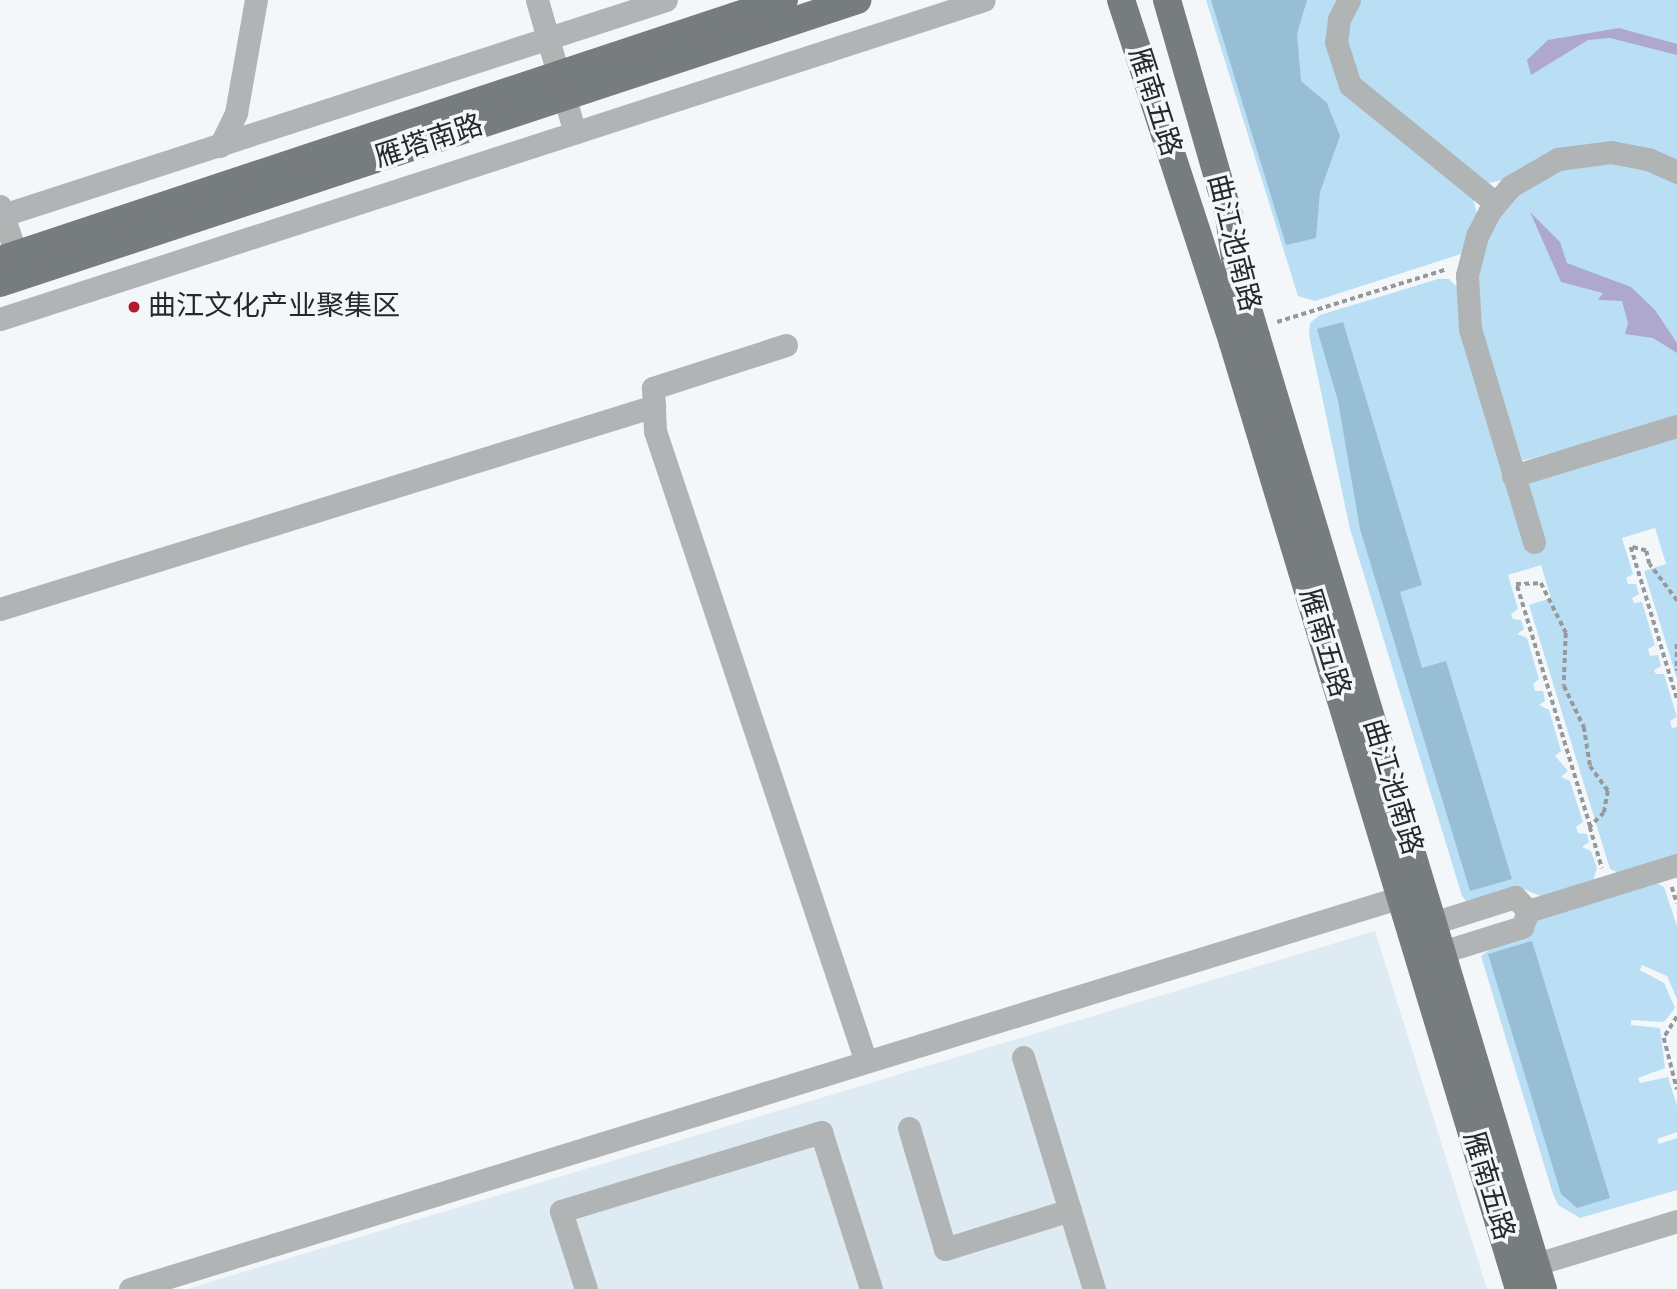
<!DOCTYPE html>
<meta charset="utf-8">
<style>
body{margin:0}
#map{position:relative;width:1677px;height:1289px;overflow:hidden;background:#f3f7fa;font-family:"Alegreya Sans","Noto Sans SC",sans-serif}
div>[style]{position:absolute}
.built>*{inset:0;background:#dfebf2}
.green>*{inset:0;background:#badef4}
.forest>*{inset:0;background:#97bed5}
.water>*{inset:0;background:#afa8cd}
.path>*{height:3.5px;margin-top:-1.75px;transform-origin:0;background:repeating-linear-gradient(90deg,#96999b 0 5px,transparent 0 8.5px)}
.minor>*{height:23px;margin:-11.5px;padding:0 11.5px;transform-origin:11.5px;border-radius:11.5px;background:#b1b4b4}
.major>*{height:28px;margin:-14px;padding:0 14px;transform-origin:14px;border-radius:14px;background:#777c7c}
.dots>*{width:19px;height:19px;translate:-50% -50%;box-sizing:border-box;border:4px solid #f3f7fa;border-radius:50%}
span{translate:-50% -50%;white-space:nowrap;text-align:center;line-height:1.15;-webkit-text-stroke:7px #f3f7fa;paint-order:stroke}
.street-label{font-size:28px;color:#27282a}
.poi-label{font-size:28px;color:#27282a}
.left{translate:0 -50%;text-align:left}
</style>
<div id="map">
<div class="built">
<div style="clip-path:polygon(1375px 931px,1487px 1289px,187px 1289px)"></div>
</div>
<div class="green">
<div style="clip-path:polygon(1206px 0,1340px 0,1329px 48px,1473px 198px,1477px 214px,1461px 254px,1315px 301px,1298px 296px)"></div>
<div style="clip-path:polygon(1358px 0,1677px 0,1677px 163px,1644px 150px,1484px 184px,1362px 88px,1343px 42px)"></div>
<div style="clip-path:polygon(1625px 161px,1677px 180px,1677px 418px,1521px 461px,1483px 354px,1475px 272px,1499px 210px,1544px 172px)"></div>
<div style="clip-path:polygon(1438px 279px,1449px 279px,1457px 287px,1528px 484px,1677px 433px,1677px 679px,1644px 571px,1666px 564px,1655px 528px,1622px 538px,1633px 574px,1626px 578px,1628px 584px,1636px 584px,1639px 594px,1632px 598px,1634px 603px,1642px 602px,1655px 645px,1648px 649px,1650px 656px,1658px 655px,1661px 666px,1654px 670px,1656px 674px,1664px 674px,1677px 717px,1670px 721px,1672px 728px,1677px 727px,1677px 856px,1619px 873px,1610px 869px,1529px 605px,1551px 598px,1541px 565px,1508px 575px,1518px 609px,1511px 614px,1513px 619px,1521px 620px,1524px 629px,1517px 634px,1527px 638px,1539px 679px,1533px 684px,1535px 691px,1543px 691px,1545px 701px,1539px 705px,1549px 710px,1561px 751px,1555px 756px,1568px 771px,1561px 777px,1570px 781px,1583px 822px,1576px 827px,1578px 833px,1587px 834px,1589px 842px,1582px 847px,1591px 851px,1597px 868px,1593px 881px,1541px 896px,1521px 888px,1466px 901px,1462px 896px,1350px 529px,1309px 335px,1310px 323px,1320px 315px)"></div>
<div style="clip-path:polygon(1655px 882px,1664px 887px,1677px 926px,1677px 999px,1667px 976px,1642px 965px,1640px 970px,1664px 983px,1675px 1008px,1664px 1022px,1631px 1020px,1631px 1025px,1660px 1028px,1665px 1068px,1638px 1078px,1640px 1083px,1668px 1077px,1677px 1106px,1677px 1132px,1657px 1139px,1659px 1144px,1677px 1138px,1677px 1190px,1580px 1218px,1558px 1205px,1552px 1191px,1481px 956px,1530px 921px)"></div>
</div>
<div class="forest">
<div style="clip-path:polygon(1211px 0,1307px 0,1297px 34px,1301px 81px,1327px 103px,1340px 136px,1320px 192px,1316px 238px,1286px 245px)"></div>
<div style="clip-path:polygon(1343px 322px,1422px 585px,1400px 592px,1422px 668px,1446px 661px,1512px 879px,1470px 891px,1360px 529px,1338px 401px,1317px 329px)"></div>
<div style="clip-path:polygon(1532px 941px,1610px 1198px,1577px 1208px,1561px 1194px,1488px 954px)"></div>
</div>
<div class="water">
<div style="clip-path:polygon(1619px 28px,1677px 44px,1677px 55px,1610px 38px,1588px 40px,1531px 75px,1527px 60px,1548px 40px)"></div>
<div style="clip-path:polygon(1530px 212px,1560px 242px,1567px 263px,1631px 287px,1655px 310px,1677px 343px,1677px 353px,1653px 338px,1625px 334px,1628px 323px,1622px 301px,1598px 300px,1603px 293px,1561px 282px)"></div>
</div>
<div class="path">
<div style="left:1277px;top:322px;width:178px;rotate:-17.3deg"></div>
<div style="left:1677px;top:601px;width:46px;rotate:-127.1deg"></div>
<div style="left:1649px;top:564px;width:13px;rotate:-103deg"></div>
<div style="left:1646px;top:551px;width:16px;rotate:-165deg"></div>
<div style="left:1631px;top:547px;width:158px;rotate:73.1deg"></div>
<div style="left:1677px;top:644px;width:27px;rotate:90deg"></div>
<div style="left:1590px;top:827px;width:254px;rotate:-106.9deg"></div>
<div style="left:1516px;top:584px;width:25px;rotate:-2deg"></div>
<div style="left:1541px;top:583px;width:56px;rotate:63.4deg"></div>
<div style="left:1566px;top:633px;width:53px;rotate:92.2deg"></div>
<div style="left:1564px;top:686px;width:46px;rotate:64deg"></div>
<div style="left:1584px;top:727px;width:39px;rotate:81deg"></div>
<div style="left:1590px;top:766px;width:31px;rotate:54deg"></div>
<div style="left:1608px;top:791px;width:22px;rotate:100deg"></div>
<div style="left:1604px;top:813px;width:20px;rotate:135deg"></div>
<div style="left:1590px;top:827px;width:43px;rotate:73.7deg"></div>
<div style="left:1672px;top:887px;width:17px;rotate:73deg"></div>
<div style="left:1677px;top:1017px;width:25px;rotate:122deg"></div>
<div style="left:1664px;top:1038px;width:53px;rotate:75.7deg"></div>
</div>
<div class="minor">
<div style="left:537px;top:0;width:138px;rotate:74.1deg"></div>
<div style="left:1349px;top:0;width:21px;rotate:118deg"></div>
<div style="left:1339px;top:19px;width:23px;rotate:97deg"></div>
<div style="left:1336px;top:42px;width:45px;rotate:72deg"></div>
<div style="left:1350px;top:85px;width:187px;rotate:39.1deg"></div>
<div style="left:220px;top:146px;width:37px;rotate:-64deg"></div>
<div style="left:236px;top:113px;width:115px;rotate:-80deg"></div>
<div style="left:0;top:206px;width:51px;rotate:71.6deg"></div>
<div style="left:0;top:216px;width:700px;rotate:-17.97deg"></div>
<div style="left:0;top:319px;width:1034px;rotate:-17.96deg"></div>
<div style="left:786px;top:345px;width:140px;rotate:162.1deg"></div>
<div style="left:653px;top:388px;width:43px;rotate:87.3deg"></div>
<div style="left:655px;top:431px;width:665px;rotate:71.51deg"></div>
<div style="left:1513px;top:476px;width:171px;rotate:-17deg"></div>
<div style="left:1534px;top:542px;width:222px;rotate:-106.7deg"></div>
<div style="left:1470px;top:329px;width:54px;rotate:-93.2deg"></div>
<div style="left:1467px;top:275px;width:40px;rotate:-75.6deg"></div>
<div style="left:1477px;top:236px;width:27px;rotate:-63deg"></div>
<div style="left:1489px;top:212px;width:34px;rotate:-50deg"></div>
<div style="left:1511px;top:186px;width:54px;rotate:-29.9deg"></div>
<div style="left:1558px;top:159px;width:53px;rotate:-7.5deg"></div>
<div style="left:1611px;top:152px;width:38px;rotate:11deg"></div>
<div style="left:1648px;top:159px;width:32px;rotate:24deg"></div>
<div style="left:0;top:609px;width:685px;rotate:-17.24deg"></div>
<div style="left:1433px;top:923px;width:86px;rotate:-17.6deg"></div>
<div style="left:1515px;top:897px;width:19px;rotate:47deg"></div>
<div style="left:1528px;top:911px;width:156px;rotate:-17.2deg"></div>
<div style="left:1442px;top:952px;width:84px;rotate:-17.4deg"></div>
<div style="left:1522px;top:927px;width:17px;rotate:-69deg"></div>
<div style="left:1023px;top:1057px;width:243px;rotate:73deg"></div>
<div style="left:909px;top:1128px;width:126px;rotate:73.4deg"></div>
<div style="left:945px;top:1249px;width:131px;rotate:-17.3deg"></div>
<div style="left:1520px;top:1269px;width:164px;rotate:-17deg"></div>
<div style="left:130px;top:1289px;width:1330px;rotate:-17.14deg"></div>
<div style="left:586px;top:1289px;width:82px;rotate:-107.8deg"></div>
<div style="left:561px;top:1211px;width:272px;rotate:-16.9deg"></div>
<div style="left:821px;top:1132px;width:165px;rotate:72.3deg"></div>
</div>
<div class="major">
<div style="left:1121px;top:0;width:361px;rotate:71.9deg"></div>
<div style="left:1233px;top:343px;width:988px;rotate:73.18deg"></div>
<div style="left:1167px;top:0;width:225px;rotate:74deg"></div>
<div style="left:1229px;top:216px;width:57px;rotate:81.9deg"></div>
<div style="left:1237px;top:272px;width:67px;rotate:73.5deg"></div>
<div style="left:1256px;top:336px;width:995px;rotate:73.24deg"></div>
<div style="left:0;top:260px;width:826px;rotate:-18.35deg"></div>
<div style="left:0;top:283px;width:903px;rotate:-18.27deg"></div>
</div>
<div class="dots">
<div style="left:134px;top:307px;background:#b01c2e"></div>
</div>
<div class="street-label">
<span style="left:1154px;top:102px;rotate:72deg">雁南五路</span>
<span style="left:429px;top:142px;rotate:-18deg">雁塔南路</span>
<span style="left:1233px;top:243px;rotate:76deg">曲江池南路</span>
<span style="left:1324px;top:643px;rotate:73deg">雁南五路</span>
<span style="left:1392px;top:787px;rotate:73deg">曲江池南路</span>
<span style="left:1488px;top:1186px;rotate:73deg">雁南五路</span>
</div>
<div class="poi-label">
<span class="left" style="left:148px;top:307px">曲江文化产业聚集区</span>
</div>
</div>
